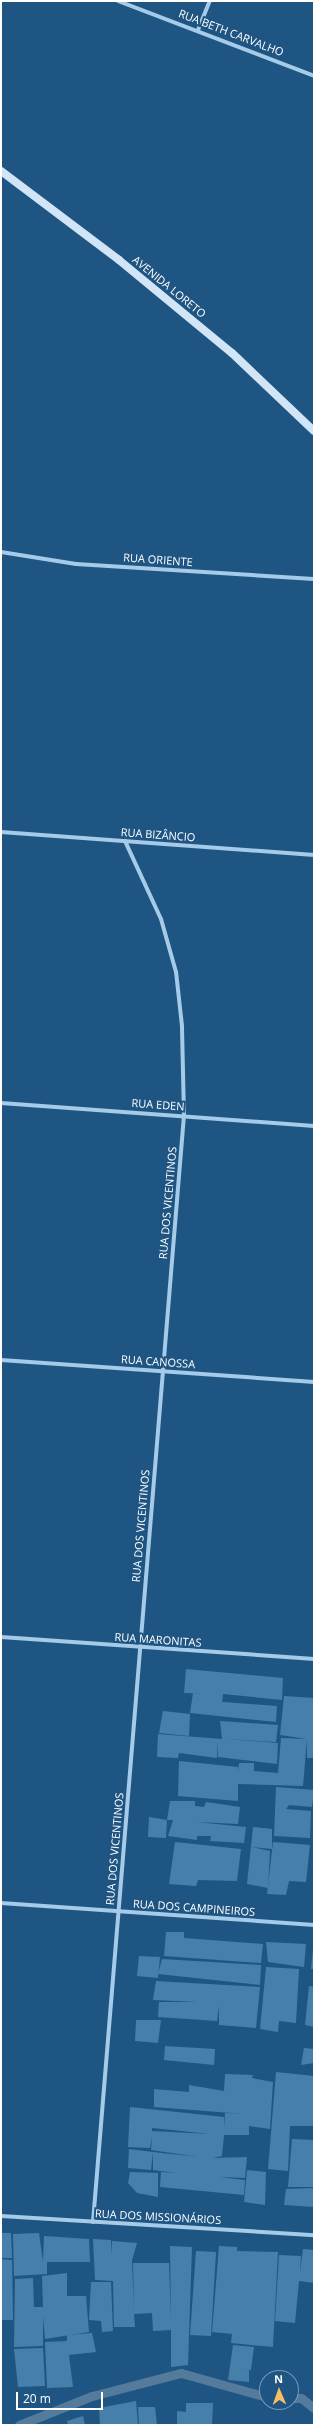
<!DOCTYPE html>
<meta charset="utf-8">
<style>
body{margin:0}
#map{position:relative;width:315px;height:2426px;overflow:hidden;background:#1f5583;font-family:"Open Sans",sans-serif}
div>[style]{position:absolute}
.stream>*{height:9px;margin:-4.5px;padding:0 4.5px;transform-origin:4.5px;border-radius:4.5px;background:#547b9c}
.building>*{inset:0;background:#477fab}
.street>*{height:4px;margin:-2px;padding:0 2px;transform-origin:2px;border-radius:2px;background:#a6cbe9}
.secondary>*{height:8px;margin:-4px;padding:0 4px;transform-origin:4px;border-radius:4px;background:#d1e5f7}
span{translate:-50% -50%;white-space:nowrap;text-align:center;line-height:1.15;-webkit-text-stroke:4px #1f5583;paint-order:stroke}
.street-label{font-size:11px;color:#fff}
.frame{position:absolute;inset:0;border:2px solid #fff;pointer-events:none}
.north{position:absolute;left:259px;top:2370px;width:40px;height:40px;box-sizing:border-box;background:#1f5583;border:1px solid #7999b5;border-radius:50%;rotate:358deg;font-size:11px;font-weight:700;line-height:16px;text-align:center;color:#fff}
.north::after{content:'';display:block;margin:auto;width:14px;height:18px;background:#f7be65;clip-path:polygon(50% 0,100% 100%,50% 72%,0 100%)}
.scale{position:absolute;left:16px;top:2392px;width:87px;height:18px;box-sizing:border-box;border:2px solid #fff;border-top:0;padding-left:5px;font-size:12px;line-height:14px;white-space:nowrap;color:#fff;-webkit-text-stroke:3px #1f5583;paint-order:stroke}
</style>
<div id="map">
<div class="stream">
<div style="left:291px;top:2398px;width:10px"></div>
<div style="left:301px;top:2398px;width:16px;rotate:38deg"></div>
<div style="left:19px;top:2425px;width:79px;rotate:-21.7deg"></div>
<div style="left:92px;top:2396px;width:92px;rotate:-14.5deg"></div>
<div style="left:181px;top:2373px;width:89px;rotate:15.6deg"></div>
</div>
<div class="building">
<div style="clip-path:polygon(186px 1669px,283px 1678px,282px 1700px,223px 1694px,222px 1702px,198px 1700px,277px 1706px,276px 1722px,190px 1713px,193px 1693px,219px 1694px,184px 1693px)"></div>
<div style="clip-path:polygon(284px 1696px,314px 1698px,314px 1758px,307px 1758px,307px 1739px,303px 1786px,238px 1784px,238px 1801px,178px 1796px,179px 1761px,238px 1767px,238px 1772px,239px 1763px,254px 1763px,254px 1771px,278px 1773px,281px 1738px,307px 1739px,280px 1735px)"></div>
<div style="clip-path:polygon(163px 1711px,190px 1714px,189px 1736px,159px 1733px)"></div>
<div style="clip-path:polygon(220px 1721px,278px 1725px,276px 1742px,227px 1739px,278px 1743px,277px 1764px,218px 1757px,218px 1741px,217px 1758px,179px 1753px,178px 1758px,157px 1757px,158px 1734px,222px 1739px)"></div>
<div style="clip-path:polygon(276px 1787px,314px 1790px,312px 1807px,289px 1805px,286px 1809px,311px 1811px,310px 1838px,274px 1836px)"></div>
<div style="clip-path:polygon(170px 1801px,195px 1801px,195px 1806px,204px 1807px,206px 1802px,240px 1807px,238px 1824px,196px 1822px,246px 1827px,244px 1843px,210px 1841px,211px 1836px,197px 1836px,197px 1840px,168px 1836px,173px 1820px,167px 1820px,166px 1838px,148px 1837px,149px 1817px,167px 1820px)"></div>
<div style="clip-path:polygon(253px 1827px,272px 1829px,272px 1849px,252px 1847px,270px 1851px,268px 1888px,247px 1884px)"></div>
<div style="clip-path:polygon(175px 1842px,241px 1849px,237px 1881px,198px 1880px,196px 1886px,169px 1884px)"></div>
<div style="clip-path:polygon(273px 1842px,310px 1845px,306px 1882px,289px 1881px,286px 1895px,267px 1894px)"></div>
<div style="clip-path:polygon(166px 1932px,184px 1932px,184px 1938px,263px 1944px,261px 1963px,164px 1956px)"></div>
<div style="clip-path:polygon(266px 1942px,306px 1944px,304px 1967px,268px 1962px)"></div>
<div style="clip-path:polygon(313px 1949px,314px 1949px,314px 1969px,311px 1969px)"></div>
<div style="clip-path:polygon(139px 1956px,160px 1957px,158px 1978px,137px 1976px)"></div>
<div style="clip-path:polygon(162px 1959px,261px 1965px,260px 1985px,158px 1974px)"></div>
<div style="clip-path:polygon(266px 1967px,299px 1969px,296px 2023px,279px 2021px,278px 2032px,260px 2029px)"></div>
<div style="clip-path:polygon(156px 1981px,260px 1987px,256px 2028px,219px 2025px,219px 2006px,217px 2021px,158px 2017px,159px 2002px,198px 2002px,153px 2000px)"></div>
<div style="clip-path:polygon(309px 1986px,314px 1987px,314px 2027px,305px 2025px)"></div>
<div style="clip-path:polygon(136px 2020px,161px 2020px,158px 2043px,135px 2041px)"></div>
<div style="clip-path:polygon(165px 2046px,215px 2049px,214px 2065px,164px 2060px)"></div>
<div style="clip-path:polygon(304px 2048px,314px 2049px,314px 2063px,301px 2065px)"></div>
<div style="clip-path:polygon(276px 2072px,314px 2076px,314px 2126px,290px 2126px,288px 2171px,268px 2169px)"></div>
<div style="clip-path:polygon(evenodd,225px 2074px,253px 2075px,252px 2078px,273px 2082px,270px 2129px,249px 2126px,249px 2135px,224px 2135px,222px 2156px,213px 2158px,247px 2157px,245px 2178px,219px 2177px,245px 2180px,244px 2195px,160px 2187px,161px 2172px,176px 2173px,153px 2170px,153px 2152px,199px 2157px,151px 2150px,152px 2136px,150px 2148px,128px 2147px,130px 2107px,224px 2117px,224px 2128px,225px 2113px,244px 2114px,154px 2107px,154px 2089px,189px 2092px,189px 2085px,224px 2091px,225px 2074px,152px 2128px,210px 2134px,152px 2131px,152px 2128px)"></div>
<div style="clip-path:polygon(292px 2139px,314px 2140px,314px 2187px,288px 2187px)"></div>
<div style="clip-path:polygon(129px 2149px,153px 2152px,151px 2170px,128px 2168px)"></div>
<div style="clip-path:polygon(247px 2170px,266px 2172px,265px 2205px,244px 2202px)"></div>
<div style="clip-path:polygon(130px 2172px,158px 2173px,158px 2197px,137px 2193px,128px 2183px)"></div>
<div style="clip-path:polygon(314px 2188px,314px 2207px,284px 2205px,286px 2189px)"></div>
<div style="clip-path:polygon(1px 2233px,11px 2233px,12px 2258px,1px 2258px)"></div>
<div style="clip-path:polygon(39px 2233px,43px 2262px,44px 2236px,89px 2239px,90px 2262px,47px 2262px,47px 2274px,14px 2276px,13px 2234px)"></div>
<div style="clip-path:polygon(93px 2239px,111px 2240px,111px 2255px,112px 2241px,137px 2243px,132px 2260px,134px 2313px,133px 2263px,169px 2263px,171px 2320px,170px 2246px,192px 2247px,188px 2365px,171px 2367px,171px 2330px,153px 2331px,152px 2313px,134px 2314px,135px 2327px,114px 2327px,113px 2281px,95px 2280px)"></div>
<div style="clip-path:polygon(219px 2246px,237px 2247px,237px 2251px,278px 2252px,273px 2347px,231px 2343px,232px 2334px,212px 2332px)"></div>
<div style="clip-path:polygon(303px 2249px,314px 2250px,314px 2283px,299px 2281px,295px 2323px,275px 2321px,279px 2255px,301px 2256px,300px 2273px)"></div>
<div style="clip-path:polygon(196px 2251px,216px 2252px,211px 2336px,190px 2335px)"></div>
<div style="clip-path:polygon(1px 2259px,12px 2260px,13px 2320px,1px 2320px)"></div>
<div style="clip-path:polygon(67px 2273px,67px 2296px,86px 2296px,89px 2332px,45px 2339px,43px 2316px,43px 2346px,14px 2347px,15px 2279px,33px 2278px,34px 2307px,43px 2307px,42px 2276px)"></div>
<div style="clip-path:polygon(91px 2282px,111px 2282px,113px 2331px,102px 2332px,101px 2321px,89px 2320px)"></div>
<div style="clip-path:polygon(92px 2333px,96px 2352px,69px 2355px,73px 2387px,47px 2388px,45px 2342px,67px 2341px,67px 2335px)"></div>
<div style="clip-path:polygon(233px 2345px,254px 2347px,251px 2370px,238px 2369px,249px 2370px,249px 2382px,228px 2380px)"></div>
<div style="clip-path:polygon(43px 2348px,45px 2386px,18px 2387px,14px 2349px)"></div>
<div style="clip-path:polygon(136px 2401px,138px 2425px,100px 2425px,99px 2408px)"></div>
<div style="clip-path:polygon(186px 2403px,213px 2403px,212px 2425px,177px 2425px,177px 2411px,186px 2412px)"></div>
<div style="clip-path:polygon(138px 2407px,155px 2407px,157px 2425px,139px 2425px)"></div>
<div style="clip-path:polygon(83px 2416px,85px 2425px,68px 2425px,67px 2421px)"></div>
</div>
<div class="street">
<div style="left:118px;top:1px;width:210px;rotate:20.9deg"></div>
<div style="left:198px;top:30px;width:31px;rotate:-68deg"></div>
<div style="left:1px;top:552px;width:76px;rotate:9.1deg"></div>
<div style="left:76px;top:564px;width:238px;rotate:3.6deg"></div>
<div style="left:1px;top:832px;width:314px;rotate:4.2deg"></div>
<div style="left:1px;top:1103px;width:314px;rotate:4.2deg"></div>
<div style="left:1px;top:1360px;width:314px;rotate:4deg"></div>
<div style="left:1px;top:1637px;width:314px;rotate:4deg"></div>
<div style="left:1px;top:1903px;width:314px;rotate:4deg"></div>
<div style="left:1px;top:2216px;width:314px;rotate:3.5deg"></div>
<div style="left:93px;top:2222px;width:1110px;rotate:-85.3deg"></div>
<div style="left:184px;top:1116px;width:90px;rotate:-91.3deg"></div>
<div style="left:182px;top:1026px;width:54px;rotate:-96.3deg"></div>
<div style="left:176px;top:972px;width:55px;rotate:-105.8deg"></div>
<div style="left:161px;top:919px;width:86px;rotate:-114.8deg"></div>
</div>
<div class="secondary">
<div style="left:1px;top:171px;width:148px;rotate:37deg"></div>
<div style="left:119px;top:260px;width:146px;rotate:39.5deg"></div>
<div style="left:232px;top:353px;width:113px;rotate:43.6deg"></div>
</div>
<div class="street-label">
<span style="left:231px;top:33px;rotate:21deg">RUA BETH CARVALHO</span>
<span style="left:169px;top:287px;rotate:39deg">AVENIDA LORETO</span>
<span style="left:158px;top:560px;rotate:4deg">RUA ORIENTE</span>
<span style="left:158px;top:835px;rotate:4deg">RUA BIZÂNCIO</span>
<span style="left:158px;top:1105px;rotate:4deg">RUA EDEN</span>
<span style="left:168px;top:1203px;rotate:-85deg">RUA DOS VICENTINOS</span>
<span style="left:158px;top:1362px;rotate:4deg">RUA CANOSSA</span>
<span style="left:141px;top:1526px;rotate:-85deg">RUA DOS VICENTINOS</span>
<span style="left:158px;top:1640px;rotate:4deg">RUA MARONITAS</span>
<span style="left:115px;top:1849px;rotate:-85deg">RUA DOS VICENTINOS</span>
<span style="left:194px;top:1908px;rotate:4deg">RUA DOS CAMPINEIROS</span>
<span style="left:158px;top:2217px;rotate:3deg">RUA DOS MISSIONÁRIOS</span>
</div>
<div class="frame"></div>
<div class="north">N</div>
<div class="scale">20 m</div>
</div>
